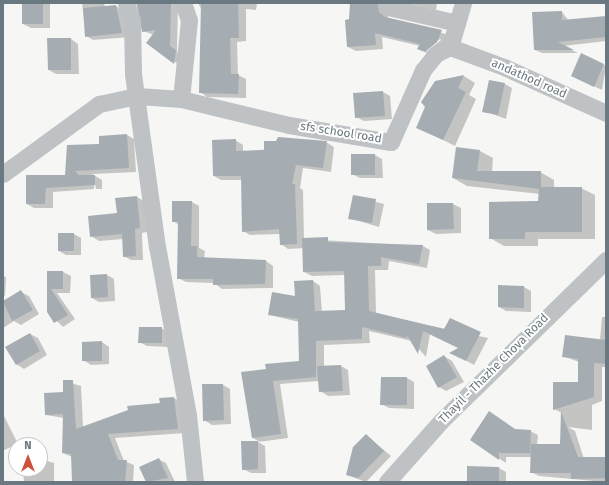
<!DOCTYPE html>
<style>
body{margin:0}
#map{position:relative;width:609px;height:485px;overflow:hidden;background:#f6f6f4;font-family:"Fira Sans",sans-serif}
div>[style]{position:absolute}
.shadow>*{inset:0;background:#0003}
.building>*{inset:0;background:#a6adb2}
.minor>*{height:17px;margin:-8.5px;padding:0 8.5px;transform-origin:8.5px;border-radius:8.5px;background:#bec2c5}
span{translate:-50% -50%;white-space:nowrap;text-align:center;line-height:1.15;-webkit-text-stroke:4px #fff;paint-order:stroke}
.street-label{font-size:12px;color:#697881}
.frame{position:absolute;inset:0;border:4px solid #697881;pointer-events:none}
.north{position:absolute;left:8px;top:437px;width:40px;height:40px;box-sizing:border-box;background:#fff;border:1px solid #c3c9cd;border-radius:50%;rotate:0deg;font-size:11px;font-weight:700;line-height:16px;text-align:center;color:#697881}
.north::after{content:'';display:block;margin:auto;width:14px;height:18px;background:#ce513c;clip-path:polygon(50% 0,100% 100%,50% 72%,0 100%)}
</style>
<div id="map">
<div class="shadow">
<div style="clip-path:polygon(23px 3px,50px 3px,50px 28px,31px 28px,23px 24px)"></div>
<div style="clip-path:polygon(82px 3px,104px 3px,105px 7px,116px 6px,124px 11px,129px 37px,93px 40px,86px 36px)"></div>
<div style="clip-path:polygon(136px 3px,178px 3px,177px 51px,182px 67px,148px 43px,154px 35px,143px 31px)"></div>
<div style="clip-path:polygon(198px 3px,257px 3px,256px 10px,246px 9px,246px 41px,237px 42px,238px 75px,246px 79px,246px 98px,207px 97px,200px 92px,202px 10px)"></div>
<div style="clip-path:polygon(evenodd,351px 3px,388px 3px,388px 18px,449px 35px,444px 47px,426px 53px,420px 46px,382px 37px,383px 49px,356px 51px,348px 47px,351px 3px,440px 39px,441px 40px,426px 52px,426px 49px,440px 39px)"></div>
<div style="clip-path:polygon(407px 3px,437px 3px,436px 10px)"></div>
<div style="clip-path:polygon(562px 12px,569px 21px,606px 17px,606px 41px,563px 46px,578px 53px,542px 53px,535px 50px)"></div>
<div style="clip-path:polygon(71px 39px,78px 44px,79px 74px,56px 74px,49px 70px)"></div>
<div style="clip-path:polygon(582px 54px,606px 66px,602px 90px,572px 76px)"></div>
<div style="clip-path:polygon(464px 76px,475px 83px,469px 95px,476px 99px,455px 146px,417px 127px,435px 82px)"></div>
<div style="clip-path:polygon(505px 84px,512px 88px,506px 119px,484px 111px)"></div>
<div style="clip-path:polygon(383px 92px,390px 96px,392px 119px,364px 121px,356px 117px)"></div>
<div style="clip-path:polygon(127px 135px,134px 139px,136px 172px,92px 174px,102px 180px,102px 189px,96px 189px,94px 179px,94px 189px,53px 192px,53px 208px,34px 208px,27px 204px,27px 176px,66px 176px,100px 145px)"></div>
<div style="clip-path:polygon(235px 140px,243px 145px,243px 152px,326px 142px,334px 147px,331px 172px,303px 168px,300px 188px,303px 190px,304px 239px,423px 246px,430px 250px,427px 268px,389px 261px,388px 270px,375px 270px,376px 314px,488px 338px,474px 365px,458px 356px,459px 348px,430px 334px,426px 357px,412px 341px,369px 331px,370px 343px,324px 345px,324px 367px,341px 366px,348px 370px,350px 395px,328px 396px,320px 391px,319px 381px,280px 384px,288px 438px,258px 442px,265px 446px,266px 473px,251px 473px,243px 469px,242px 442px,260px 442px,253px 438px,267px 370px,300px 362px,299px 322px,270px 315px,313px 281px,320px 286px,322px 312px,346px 311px,345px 275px,312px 276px,304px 272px,304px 248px,288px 249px,281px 244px,280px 234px,250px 235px,243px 231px,242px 180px,221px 180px,214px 176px)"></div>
<div style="clip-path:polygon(480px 151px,493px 158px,492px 172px,540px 172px,554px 180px,554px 188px,581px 188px,595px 195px,595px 239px,538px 239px,538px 246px,504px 246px,490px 238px,539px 202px,540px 194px,467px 186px,453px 178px)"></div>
<div style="clip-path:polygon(375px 155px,382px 159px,383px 178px,360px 178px,352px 174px)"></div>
<div style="clip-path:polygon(354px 196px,384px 204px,379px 227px,349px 218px)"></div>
<div style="clip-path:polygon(137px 197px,144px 201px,147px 232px,142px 233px,143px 260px,131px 260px,124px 256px,123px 239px,99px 241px,91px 236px)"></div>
<div style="clip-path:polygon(192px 202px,199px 206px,199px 248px,205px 251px,204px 259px,266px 261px,273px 266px,273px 288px,222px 289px,214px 283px,186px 282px,178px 278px,179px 225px,173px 221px)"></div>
<div style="clip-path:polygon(428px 204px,453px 204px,461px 208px,461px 233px,436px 234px,428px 230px)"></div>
<div style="clip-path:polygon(74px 234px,81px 238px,81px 255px,66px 255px,59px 251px)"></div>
<div style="clip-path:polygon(48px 272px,63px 272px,71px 276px,70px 293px,57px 293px,75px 319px,63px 327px,48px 312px)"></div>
<div style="clip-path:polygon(107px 275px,114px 279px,115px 301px,99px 302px,92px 298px)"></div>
<div style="clip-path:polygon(3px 276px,6px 277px,5px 296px,3px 295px)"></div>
<div style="clip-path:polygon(524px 287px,531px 291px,531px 312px,506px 311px,499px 307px)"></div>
<div style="clip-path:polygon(21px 292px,29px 296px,39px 314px,21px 325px,14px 321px,3px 328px,3px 301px)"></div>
<div style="clip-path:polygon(602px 317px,606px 317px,606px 367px,602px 367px,602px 401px,592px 405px,592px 430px,568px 427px,575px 431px,584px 459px,606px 461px,606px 482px,539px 476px,531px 472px,532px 457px,506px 457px,506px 463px,471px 440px,516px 430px,530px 431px,538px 435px,537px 445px,561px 445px,562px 413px,554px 409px,579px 383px,579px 362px,563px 356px,600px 340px)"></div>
<div style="clip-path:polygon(161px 328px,169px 332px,170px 347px,147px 346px,139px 342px)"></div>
<div style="clip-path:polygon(30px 334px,38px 338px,47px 355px,24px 369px,16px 364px)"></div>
<div style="clip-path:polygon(102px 342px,109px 347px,109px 364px,91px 365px,83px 360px)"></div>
<div style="clip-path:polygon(444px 356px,452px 361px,464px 382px,446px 391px,439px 387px)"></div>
<div style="clip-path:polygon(407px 378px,414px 382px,414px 409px,389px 408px,381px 404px)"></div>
<div style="clip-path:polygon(64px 381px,81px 386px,83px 427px,161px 404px,160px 399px,174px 398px,182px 402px,185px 433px,115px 438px,124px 461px,134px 465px,133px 482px,73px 482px,72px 457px,63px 453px,64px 418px,46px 415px,64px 393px)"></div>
<div style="clip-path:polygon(223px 385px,230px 389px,231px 424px,212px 425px,204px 420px)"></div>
<div style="clip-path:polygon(3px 414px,18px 444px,4px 450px,3px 450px)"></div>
<div style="clip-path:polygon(366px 435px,391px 456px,366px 482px,347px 475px)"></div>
<div style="clip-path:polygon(40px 459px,54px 463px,54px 482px,24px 482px,23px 469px,40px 469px)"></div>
<div style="clip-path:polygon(158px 459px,166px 463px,175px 482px,148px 482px,141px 467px)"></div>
<div style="clip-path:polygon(499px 468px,506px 472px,506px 482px,468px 482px)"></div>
</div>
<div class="building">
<div style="clip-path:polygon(22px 3px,43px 3px,43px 24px,22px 24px)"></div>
<div style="clip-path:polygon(137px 3px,171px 3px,170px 46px,176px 50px,174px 64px,146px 43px,156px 30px,142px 32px)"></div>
<div style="clip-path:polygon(201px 3px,238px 3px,239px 38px,230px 38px,231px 74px,239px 74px,238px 94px,199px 93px)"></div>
<div style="clip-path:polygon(350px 3px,378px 3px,379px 12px,385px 17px,442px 30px,437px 42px,425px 52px,417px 49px,420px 44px,375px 33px,376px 45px,347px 47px,345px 20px,349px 19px)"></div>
<div style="clip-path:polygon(116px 5px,122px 33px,85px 37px,83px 8px)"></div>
<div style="clip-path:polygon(562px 11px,562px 20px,606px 16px,606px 37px,558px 42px,574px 50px,534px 50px,532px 12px)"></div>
<div style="clip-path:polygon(47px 38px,71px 38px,71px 70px,48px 70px)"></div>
<div style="clip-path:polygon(581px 53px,604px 64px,594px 87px,571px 76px)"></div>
<div style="clip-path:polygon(464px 75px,458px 88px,466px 92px,443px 140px,416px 128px,425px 107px,421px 102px,435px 81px)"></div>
<div style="clip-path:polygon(489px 80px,505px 83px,498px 115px,482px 112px)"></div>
<div style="clip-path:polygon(383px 91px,385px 116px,355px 118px,353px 93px)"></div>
<div style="clip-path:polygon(127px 134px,129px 168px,75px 171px,79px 175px,95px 175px,95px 185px,46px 188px,45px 204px,26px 204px,26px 175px,65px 175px,67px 145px,99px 144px,99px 136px)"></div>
<div style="clip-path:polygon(278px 137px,327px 141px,323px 168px,296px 165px,292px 184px,295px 184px,297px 244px,280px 245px,279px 229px,242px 232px,241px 176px,213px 176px,212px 140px,236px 139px,236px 151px,264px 150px,264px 141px,276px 141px)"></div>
<div style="clip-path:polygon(456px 147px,480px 150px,477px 171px,541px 171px,541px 187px,582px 187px,582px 232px,525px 232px,525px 239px,489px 239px,489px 202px,538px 201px,539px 189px,452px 178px)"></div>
<div style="clip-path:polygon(351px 154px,375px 154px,375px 175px,351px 175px)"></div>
<div style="clip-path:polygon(353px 195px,376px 199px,372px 223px,348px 219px)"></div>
<div style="clip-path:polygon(137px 196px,140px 228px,135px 229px,136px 256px,123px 257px,122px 234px,90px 237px,88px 216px,117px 213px,115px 198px)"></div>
<div style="clip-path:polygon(172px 201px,192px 201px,191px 246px,197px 246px,197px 257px,266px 260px,265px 284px,213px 285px,213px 279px,177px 279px,178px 222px,172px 222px)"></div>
<div style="clip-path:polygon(427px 203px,453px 203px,454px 229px,427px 230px)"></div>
<div style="clip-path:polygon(58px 233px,74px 233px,74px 251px,58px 251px)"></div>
<div style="clip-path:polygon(328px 237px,328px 242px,423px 245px,419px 264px,381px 257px,381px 266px,368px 266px,369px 311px,444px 329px,450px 318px,481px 332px,466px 361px,449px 353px,458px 348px,423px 331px,418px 354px,407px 335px,407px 338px,362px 327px,362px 339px,316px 341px,316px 377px,273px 381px,281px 434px,252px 438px,241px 372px,266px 369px,265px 364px,299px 361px,298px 319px,268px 315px,272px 292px,295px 296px,294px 281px,313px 280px,315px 311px,345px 310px,344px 271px,303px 272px,302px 238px)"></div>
<div style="clip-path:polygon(47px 271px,63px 271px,63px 289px,51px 289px,68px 315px,54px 323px,47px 312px)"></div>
<div style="clip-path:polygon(107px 274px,108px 297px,91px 298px,90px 275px)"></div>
<div style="clip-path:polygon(498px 285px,524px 286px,524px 308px,498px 307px)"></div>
<div style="clip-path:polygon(21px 290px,33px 310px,12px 321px,3px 301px)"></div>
<div style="clip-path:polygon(139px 327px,162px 327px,162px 343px,138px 343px)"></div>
<div style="clip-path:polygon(30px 333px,40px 351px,16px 365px,5px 347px)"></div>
<div style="clip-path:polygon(565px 335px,606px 340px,606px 364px,594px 363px,594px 397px,553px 410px,553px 382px,578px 382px,578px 359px,562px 357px)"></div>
<div style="clip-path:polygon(102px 341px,102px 361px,82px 361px,82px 342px)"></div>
<div style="clip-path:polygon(444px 355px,457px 377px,438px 388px,426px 366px)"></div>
<div style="clip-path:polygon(341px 365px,343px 391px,319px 392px,317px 366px)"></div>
<div style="clip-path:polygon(381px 377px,407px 377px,407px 405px,380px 405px)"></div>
<div style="clip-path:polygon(63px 380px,73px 380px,76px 429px,128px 410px,127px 406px,160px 403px,159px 398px,174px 397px,178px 429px,108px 434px,118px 460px,127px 460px,125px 482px,72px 482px,71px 454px,62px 453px,63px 414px,45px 415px,44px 393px,63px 392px)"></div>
<div style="clip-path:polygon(202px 384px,223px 384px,224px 420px,203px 421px)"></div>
<div style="clip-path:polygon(489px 411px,515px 429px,531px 430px,530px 453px,499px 453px,499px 460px,470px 440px)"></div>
<div style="clip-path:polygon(561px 411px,578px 457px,606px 457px,606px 478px,571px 479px,571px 473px,530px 473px,531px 444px,560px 444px)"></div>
<div style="clip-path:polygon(366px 434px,384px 451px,358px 478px,346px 475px,353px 447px)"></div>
<div style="clip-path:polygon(241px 441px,258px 441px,258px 469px,242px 470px)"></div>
<div style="clip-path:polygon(159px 458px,168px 478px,146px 482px,139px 467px)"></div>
<div style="clip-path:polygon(467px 466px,499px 467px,499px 482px,467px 482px)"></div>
</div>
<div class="minor">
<div style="left:126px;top:3px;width:18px;rotate:71deg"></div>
<div style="left:132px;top:20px;width:54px;rotate:88.9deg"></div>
<div style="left:133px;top:74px;width:174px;rotate:82.1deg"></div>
<div style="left:157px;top:246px;width:172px;rotate:79.6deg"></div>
<div style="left:188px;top:415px;width:67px;rotate:84deg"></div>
<div style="left:388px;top:3px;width:4px;rotate:90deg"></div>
<div style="left:388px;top:7px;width:71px;rotate:13.1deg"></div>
<div style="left:450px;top:47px;width:58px;rotate:20.3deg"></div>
<div style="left:504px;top:67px;width:112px;rotate:24.3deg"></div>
<div style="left:181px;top:99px;width:111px;rotate:13.5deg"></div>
<div style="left:289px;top:125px;width:103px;rotate:9.5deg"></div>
<div style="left:391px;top:142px;width:79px;rotate:-66deg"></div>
<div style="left:423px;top:70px;width:21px;rotate:-51deg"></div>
<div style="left:436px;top:54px;width:16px;rotate:-27deg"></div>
<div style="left:450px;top:47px;width:46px;rotate:-73.5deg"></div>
<div style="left:3px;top:174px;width:119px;rotate:-36.1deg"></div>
<div style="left:99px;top:104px;width:40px;rotate:-12deg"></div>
<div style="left:138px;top:96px;width:43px;rotate:4deg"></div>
<div style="left:181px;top:99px;width:79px;rotate:-84.2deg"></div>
<div style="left:189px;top:20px;width:18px;rotate:-109deg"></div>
<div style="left:387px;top:482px;width:81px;rotate:-48.5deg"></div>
<div style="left:441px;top:421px;width:231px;rotate:-44.3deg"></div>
</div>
<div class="street-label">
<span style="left:529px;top:79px;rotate:24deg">andathod road</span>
<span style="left:341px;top:133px;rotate:9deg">sfs school road</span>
<span style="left:494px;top:369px;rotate:-45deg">Thayil - Thazhe Chova Road</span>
</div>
<div class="frame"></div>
<div class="north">N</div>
</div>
